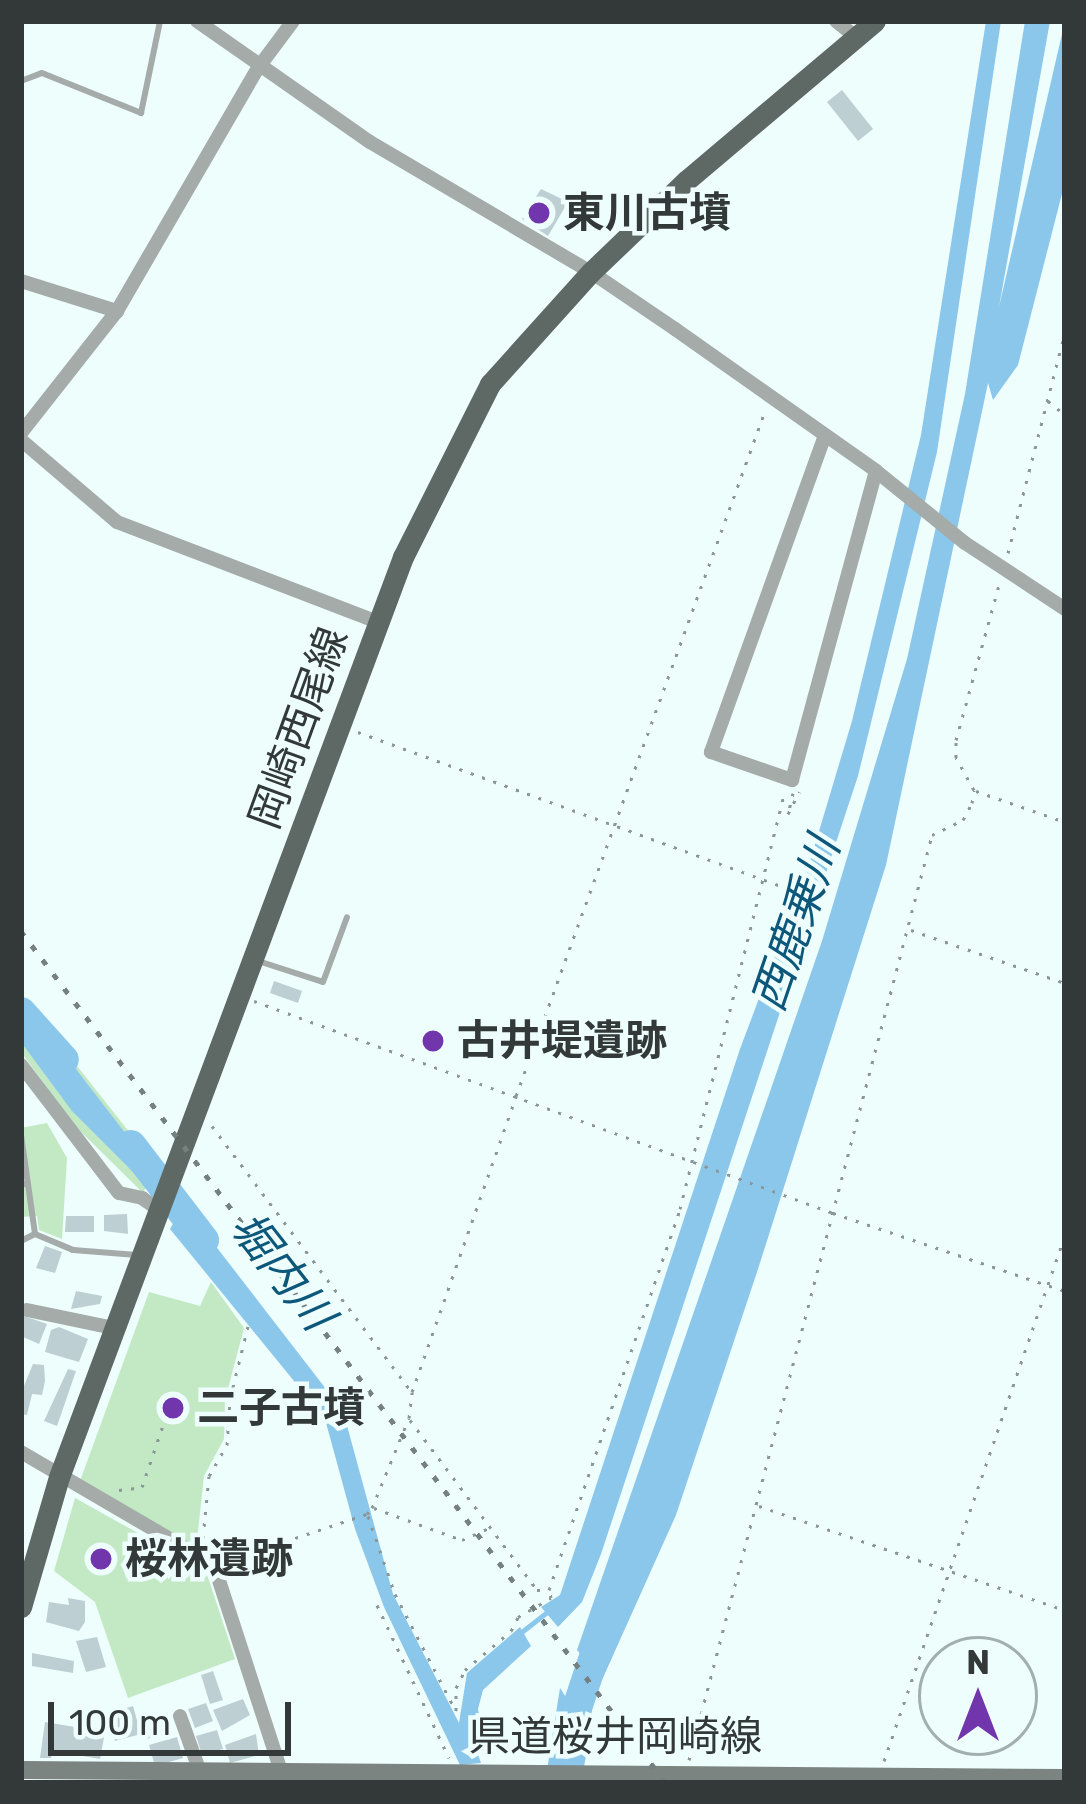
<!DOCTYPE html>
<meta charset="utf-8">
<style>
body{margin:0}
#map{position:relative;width:1086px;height:1804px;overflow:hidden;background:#edfefd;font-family:Rubik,"Noto Sans JP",sans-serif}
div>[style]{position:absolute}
.green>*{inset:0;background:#c2e9c4}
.water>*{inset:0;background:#8bc6eb}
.stream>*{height:4.5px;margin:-2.25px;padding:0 2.25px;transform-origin:2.25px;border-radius:2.25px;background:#8bc6eb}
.river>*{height:30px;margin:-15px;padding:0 15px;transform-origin:15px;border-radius:15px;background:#8bc6eb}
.building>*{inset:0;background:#becfd3}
.path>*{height:3px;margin-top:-1.5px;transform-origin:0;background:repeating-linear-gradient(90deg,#8b9796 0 3px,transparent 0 12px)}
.lane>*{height:6px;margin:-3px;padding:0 3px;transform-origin:3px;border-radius:3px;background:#a4aba8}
.street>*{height:14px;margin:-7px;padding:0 7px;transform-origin:7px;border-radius:7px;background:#a4aba8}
.secondary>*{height:18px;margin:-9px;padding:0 9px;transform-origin:9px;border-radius:9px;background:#7b8480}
.primary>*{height:21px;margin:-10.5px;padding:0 10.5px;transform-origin:10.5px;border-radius:10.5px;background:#5e6965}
.rail>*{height:4.5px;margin-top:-2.25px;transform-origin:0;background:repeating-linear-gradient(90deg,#768080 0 6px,transparent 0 18px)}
.dots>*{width:33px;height:33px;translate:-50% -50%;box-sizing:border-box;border:6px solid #edfefd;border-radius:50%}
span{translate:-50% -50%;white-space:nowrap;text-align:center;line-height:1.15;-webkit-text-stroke:9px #edfefd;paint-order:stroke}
.poi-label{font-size:42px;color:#333939;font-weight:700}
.left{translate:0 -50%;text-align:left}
.street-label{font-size:42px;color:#333939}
.water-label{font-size:45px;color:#0d577a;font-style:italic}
.frame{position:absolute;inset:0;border:24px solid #333939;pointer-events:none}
.north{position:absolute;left:918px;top:1636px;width:120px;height:120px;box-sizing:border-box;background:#edfefd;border:3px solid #a3afaf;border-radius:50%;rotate:0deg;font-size:33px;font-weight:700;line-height:48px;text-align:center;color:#333939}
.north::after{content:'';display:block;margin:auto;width:42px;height:54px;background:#7236ac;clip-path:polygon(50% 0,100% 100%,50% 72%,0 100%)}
.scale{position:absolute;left:48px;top:1702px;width:243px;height:54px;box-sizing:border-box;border:6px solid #333939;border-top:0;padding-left:15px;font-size:36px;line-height:42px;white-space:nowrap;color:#333939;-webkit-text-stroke:9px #edfefd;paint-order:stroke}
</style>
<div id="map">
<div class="green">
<div style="clip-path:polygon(21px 995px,156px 1166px,143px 1193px,74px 1125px,21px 1052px)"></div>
<div style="clip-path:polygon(47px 1123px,67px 1158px,62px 1239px,39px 1230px,37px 1216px,21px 1217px,21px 1128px)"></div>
<div style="clip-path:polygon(211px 1282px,244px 1328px,225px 1400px,224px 1439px,204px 1476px,196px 1550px,80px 1481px,149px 1292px,200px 1306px)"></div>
<div style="clip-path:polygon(75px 1498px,206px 1571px,235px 1659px,128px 1698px,95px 1602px,54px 1571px)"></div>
</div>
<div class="water">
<div style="clip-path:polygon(986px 21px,1001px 21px,937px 452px,858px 776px,601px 1554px,582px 1602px,558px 1627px,541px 1607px,560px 1595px,740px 1049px,808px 868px,852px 721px,921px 435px)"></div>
<div style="clip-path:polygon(1025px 21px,1050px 21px,999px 307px,1065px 21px,1065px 182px,1018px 365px,993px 400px,988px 383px,886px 865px,758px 1269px,676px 1515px,602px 1680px,577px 1650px,822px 941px,907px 659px,965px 394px)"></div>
<div style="clip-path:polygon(21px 1009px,62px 1051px,156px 1173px,150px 1189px,72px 1111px,21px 1042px)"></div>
<div style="clip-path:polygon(184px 1205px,343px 1411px,393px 1594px,459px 1723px,467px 1673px,520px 1627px,531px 1646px,483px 1690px,478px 1709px,485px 1749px,476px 1749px,481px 1763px,460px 1765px,384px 1607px,355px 1529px,325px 1419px,170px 1229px)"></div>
<div style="clip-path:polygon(560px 1688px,590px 1734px,581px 1783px,545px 1783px)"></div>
</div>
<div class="stream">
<div style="left:519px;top:1634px;width:37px;rotate:-38deg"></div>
</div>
<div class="river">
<div style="left:21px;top:1012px;width:64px;rotate:48.1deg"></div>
<div style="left:131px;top:1145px;width:120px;rotate:52.5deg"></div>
<div style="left:569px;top:1751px;width:44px;rotate:-79.5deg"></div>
<div style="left:577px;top:1708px;width:82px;rotate:-71.6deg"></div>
</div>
<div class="building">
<div style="clip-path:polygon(842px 90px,873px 129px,858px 141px,827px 102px)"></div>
<div style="clip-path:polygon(541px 189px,568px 202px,548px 236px,522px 219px)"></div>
<div style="clip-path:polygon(274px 981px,302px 991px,298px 1003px,270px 993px)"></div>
<div style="clip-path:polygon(127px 1214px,128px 1234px,104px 1231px,104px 1215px)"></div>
<div style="clip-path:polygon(66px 1216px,94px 1216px,94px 1232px,65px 1232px)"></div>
<div style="clip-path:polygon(45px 1246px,62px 1252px,55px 1273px,36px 1268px)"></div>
<div style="clip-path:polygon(76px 1291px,102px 1296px,100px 1304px,71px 1309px)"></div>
<div style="clip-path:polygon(24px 1316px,47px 1324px,39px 1344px,21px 1336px)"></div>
<div style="clip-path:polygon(59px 1327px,88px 1339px,79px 1362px,45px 1352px,51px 1330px)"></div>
<div style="clip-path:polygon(33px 1364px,44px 1365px,45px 1381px,42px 1395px,32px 1394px,27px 1415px,21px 1414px,21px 1393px)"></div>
<div style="clip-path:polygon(68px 1369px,76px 1371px,57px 1426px,44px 1421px)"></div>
<div style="clip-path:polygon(68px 1598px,85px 1601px,85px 1622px,79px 1631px,46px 1622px,49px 1602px,69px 1605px)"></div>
<div style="clip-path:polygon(97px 1637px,106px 1667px,86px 1672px,76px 1641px)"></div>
<div style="clip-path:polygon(32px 1653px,74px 1661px,73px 1673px,32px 1666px)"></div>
<div style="clip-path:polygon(213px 1671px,223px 1700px,210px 1704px,201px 1675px)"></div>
<div style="clip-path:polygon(243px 1699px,250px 1715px,222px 1731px,213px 1710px)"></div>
<div style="clip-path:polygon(206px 1703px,213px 1721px,195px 1728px,188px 1709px)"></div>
<div style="clip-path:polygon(133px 1706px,141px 1734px,115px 1741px,107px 1714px)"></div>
<div style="clip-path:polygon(165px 1715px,170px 1732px,146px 1739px,140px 1722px)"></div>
<div style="clip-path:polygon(45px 1722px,105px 1732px,100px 1759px,53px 1751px,51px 1758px,40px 1758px)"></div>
<div style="clip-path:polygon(217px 1730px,223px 1749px,202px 1755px,196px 1736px)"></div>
<div style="clip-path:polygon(256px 1734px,259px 1755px,230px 1763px,225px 1745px)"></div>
<div style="clip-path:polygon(177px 1737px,183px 1758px,155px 1766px,149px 1745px)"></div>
</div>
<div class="path">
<div style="left:1048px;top:401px;width:22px;rotate:39deg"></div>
<div style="left:1008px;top:553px;width:227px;rotate:-75.5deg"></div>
<div style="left:358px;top:732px;width:466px;rotate:20deg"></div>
<div style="left:976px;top:791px;width:94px;rotate:19.2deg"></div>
<div style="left:793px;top:793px;width:22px;rotate:103deg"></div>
<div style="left:788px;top:814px;width:25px;rotate:-63deg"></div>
<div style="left:911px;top:930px;width:163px;rotate:19deg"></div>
<div style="left:254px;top:1001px;width:617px;rotate:20.11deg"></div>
<div style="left:833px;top:1213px;width:245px;rotate:18.6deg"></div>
<div style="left:212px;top:1126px;width:333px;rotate:53.1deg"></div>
<div style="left:410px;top:1420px;width:212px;rotate:53.2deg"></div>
<div style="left:537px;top:1590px;width:12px"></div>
<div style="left:549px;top:1590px;width:403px;rotate:-71deg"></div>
<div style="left:680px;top:1209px;width:430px;rotate:-75.9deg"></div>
<div style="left:119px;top:1490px;width:23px;rotate:-7deg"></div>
<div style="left:142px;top:1487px;width:99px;rotate:-71.2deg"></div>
<div style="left:759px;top:1506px;width:323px;rotate:18.8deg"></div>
<div style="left:374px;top:1508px;width:94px;rotate:20deg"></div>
<div style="left:462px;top:1540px;width:30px;rotate:-24deg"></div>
<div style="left:368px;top:1516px;width:83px;rotate:70.9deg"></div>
<div style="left:395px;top:1594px;width:132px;rotate:62.5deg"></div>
<div style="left:456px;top:1711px;width:23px;rotate:-90deg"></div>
<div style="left:456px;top:1688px;width:20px;rotate:-63deg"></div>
<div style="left:465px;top:1670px;width:60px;rotate:-40.3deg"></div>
<div style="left:511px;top:1631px;width:16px;rotate:-63deg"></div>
<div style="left:518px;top:1617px;width:38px;rotate:-30deg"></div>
<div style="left:551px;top:1598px;width:6px;rotate:-99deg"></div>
<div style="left:203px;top:1538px;width:62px;rotate:-84.5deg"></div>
<div style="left:209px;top:1476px;width:36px;rotate:-60deg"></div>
<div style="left:227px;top:1445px;width:46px;rotate:-86.3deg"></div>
<div style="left:230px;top:1399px;width:75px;rotate:-76.1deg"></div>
<div style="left:227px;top:1561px;width:148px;rotate:-18.6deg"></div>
<div style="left:367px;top:1514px;width:8px;rotate:-50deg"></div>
<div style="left:372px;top:1508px;width:97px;rotate:-67.7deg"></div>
<div style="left:409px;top:1418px;width:26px;rotate:-83deg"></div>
<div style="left:412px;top:1392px;width:314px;rotate:-70.6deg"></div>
<div style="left:516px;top:1096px;width:729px;rotate:-70.02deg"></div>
<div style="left:377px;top:1605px;width:169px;rotate:64.8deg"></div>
<div style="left:689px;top:1760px;width:956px;rotate:-75.28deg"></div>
<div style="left:932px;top:835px;width:34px;rotate:-26deg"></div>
<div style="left:963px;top:820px;width:19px;rotate:-62deg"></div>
<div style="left:972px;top:803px;width:13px;rotate:-81deg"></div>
<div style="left:974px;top:790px;width:37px;rotate:-119deg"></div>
<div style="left:956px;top:758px;width:18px;rotate:-90deg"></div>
<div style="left:956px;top:740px;width:161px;rotate:-74.5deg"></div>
<div style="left:884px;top:1761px;width:556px;rotate:-71.01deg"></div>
</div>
<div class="lane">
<div style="left:21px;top:81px;width:22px;rotate:-21deg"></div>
<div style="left:42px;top:73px;width:107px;rotate:22deg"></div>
<div style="left:141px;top:113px;width:94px;rotate:-78.3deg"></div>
<div style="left:258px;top:961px;width:68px;rotate:17.9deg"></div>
<div style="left:323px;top:982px;width:69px;rotate:-69.7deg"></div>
<div style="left:21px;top:1135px;width:49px;rotate:81.9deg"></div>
<div style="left:21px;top:1184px;width:7px"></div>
<div style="left:28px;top:1184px;width:50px;rotate:82deg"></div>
<div style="left:35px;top:1234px;width:41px;rotate:22.8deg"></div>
<div style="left:73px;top:1250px;width:64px;rotate:4.5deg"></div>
<div style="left:21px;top:1241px;width:16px;rotate:-27deg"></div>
</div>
<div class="street">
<div style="left:197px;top:21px;width:211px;rotate:35deg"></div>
<div style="left:370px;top:142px;width:256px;rotate:30.5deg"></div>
<div style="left:591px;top:272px;width:102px;rotate:34.2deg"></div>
<div style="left:675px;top:329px;width:246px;rotate:35.2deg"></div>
<div style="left:876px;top:471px;width:114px;rotate:39deg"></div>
<div style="left:965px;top:543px;width:120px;rotate:33.4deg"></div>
<div style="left:836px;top:21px;width:26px;rotate:39deg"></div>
<div style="left:21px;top:281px;width:101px;rotate:17.4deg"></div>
<div style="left:21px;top:433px;width:155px;rotate:-51.8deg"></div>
<div style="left:117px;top:311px;width:281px;rotate:-59.9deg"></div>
<div style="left:258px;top:68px;width:59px;rotate:-53.3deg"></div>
<div style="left:824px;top:438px;width:334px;rotate:109.8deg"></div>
<div style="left:711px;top:752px;width:86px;rotate:19.1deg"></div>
<div style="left:792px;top:780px;width:320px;rotate:-74.8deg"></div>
<div style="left:21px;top:440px;width:126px;rotate:40.5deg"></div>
<div style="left:117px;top:522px;width:282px;rotate:21deg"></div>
<div style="left:21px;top:1065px;width:161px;rotate:52.6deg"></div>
<div style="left:119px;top:1193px;width:24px;rotate:12deg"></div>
<div style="left:142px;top:1198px;width:21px;rotate:35deg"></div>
<div style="left:27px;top:1310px;width:89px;rotate:11.7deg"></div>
<div style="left:21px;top:1452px;width:224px;rotate:30.3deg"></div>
<div style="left:214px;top:1565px;width:229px;rotate:72deg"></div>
<div style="left:180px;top:1716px;width:59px;rotate:70.3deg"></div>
</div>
<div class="secondary">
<div style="left:21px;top:1770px;width:1044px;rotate:0.44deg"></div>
</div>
<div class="primary">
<div style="left:21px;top:1607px;width:135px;rotate:-73.7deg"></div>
<div style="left:59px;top:1477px;width:982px;rotate:-69.5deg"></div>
<div style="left:403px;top:557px;width:194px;rotate:-63.3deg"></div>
<div style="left:490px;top:384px;width:151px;rotate:-48deg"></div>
<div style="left:591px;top:272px;width:133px;rotate:-43.8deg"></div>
<div style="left:687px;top:180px;width:246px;rotate:-40.2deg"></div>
</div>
<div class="rail">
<div style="left:21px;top:931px;width:1069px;rotate:52.87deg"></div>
</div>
<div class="dots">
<div style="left:539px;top:213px;background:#7236ac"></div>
<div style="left:433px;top:1041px;background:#7236ac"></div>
<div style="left:173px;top:1408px;background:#7236ac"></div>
<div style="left:101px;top:1559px;background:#7236ac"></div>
</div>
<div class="poi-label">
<span class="left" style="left:563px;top:213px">東川古墳</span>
<span class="left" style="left:457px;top:1041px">古井堤遺跡</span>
<span class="left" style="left:197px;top:1408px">二子古墳</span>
<span class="left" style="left:125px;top:1559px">桜林遺跡</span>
</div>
<div class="street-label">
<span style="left:299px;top:728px;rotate:-70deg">岡崎西尾線</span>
<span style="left:615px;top:1737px">県道桜井岡崎線</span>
</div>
<div class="water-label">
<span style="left:796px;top:924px;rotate:-71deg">西鹿乗川</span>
<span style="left:282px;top:1271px;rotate:52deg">堀内川</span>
</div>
<div class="frame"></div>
<div class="north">N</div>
<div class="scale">100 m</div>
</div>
